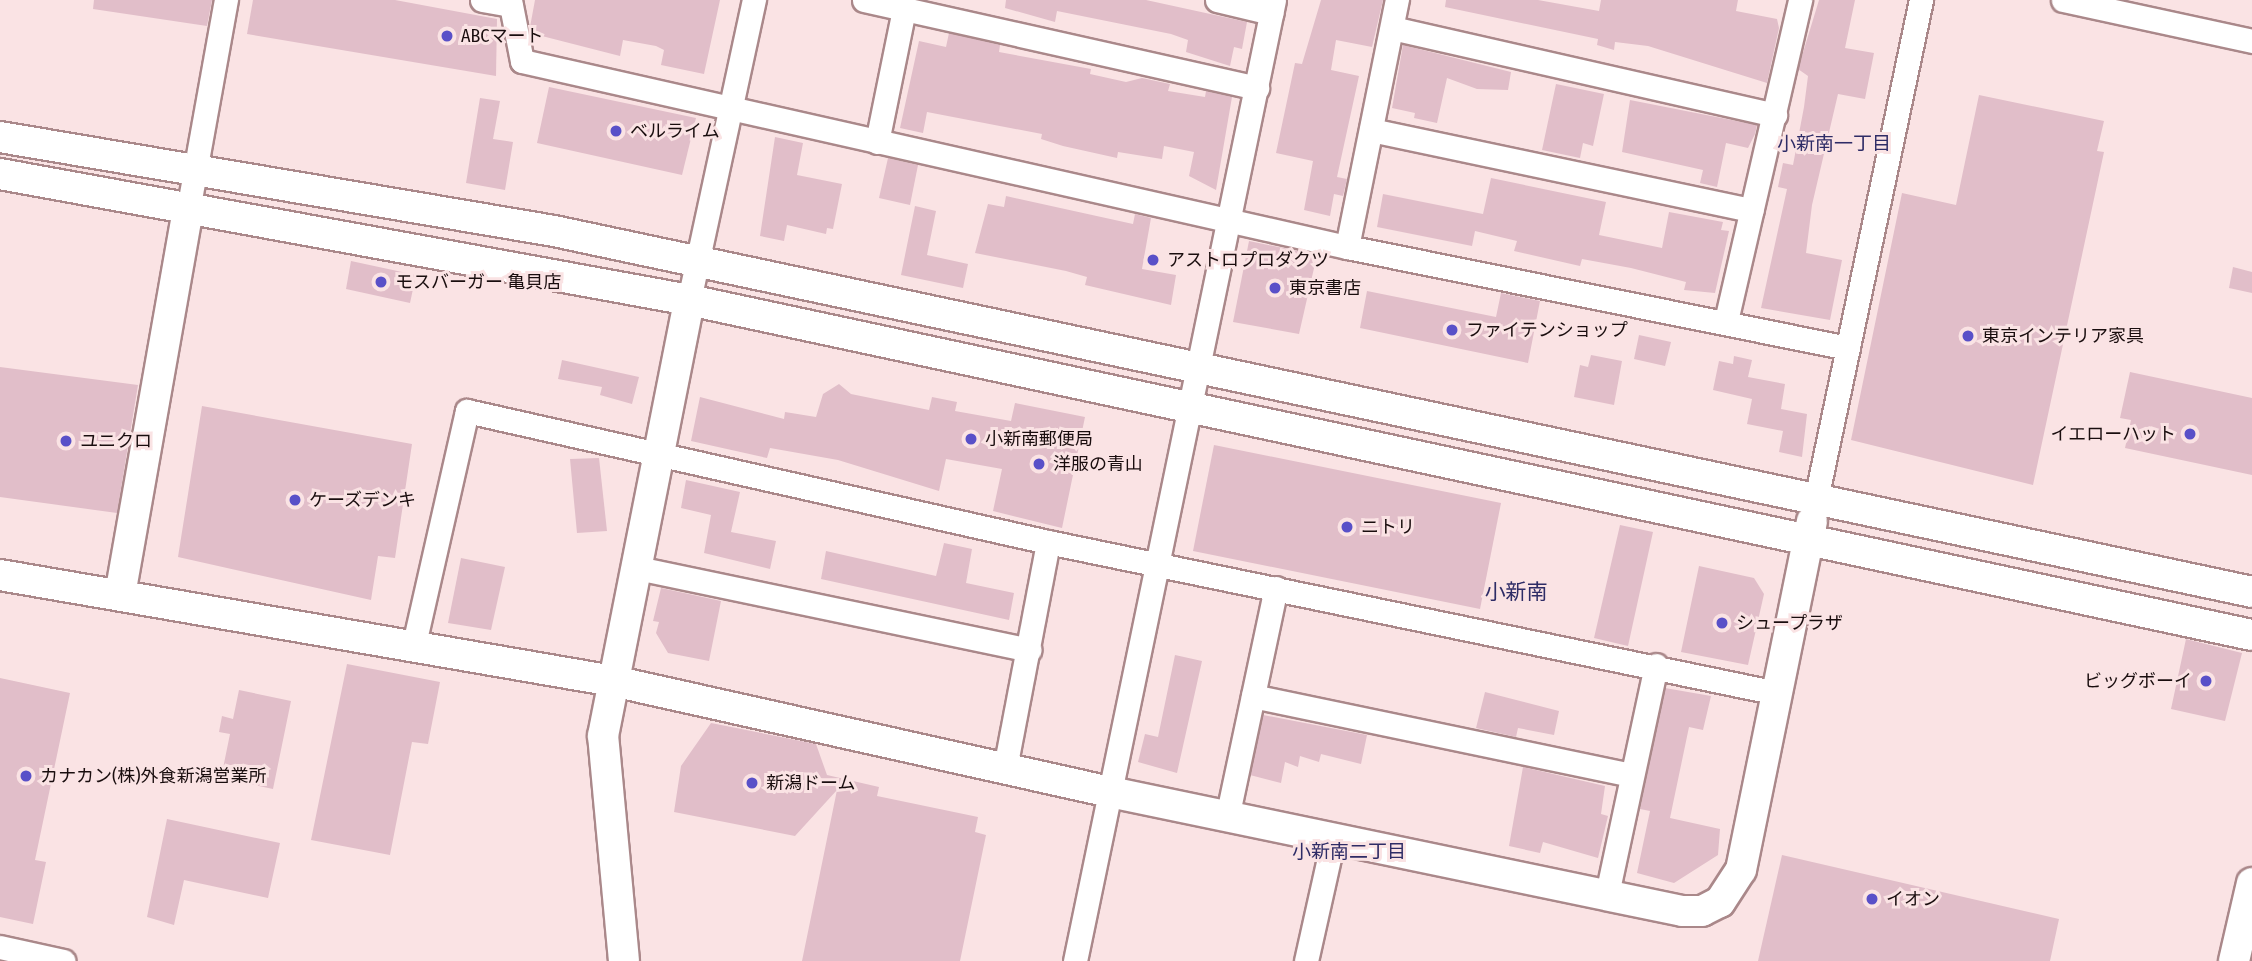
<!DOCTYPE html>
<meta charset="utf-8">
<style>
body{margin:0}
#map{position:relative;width:2252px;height:961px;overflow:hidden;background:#fae3e4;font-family:"Fira Sans Condensed","Noto Sans JP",sans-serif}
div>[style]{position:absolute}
.building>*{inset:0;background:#e1bec9}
.roads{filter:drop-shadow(2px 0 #aa888a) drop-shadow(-2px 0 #aa888a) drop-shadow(0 2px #aa888a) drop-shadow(0 -2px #aa888a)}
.minor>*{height:23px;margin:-11.5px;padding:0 11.5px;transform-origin:11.5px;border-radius:11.5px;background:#fff}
.tertiary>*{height:30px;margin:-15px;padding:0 15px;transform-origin:15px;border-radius:15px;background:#fff}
.dots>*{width:19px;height:19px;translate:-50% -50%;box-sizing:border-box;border:4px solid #fae3e4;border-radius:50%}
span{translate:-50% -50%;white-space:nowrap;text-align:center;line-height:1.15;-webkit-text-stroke:6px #fae3e4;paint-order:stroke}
.poi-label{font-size:18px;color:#190d0e}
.left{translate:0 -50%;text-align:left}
.right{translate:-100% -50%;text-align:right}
.neighbourhood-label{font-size:19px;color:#2e2c66}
.quarter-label{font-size:21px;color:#2e2c66}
</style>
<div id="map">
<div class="building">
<div style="clip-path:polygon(94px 0,212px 0,207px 26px,93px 9px)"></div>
<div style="clip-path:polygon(253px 0,395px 0,497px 19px,496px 76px,247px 34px)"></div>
<div style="clip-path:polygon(535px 0,720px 0,704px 74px,661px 65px,664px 50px,656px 46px,623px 40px,620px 56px,538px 35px,530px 27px)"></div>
<div style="clip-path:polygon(1006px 0,1146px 0,1247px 22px,1242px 49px,1234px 47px,1230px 66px,1186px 52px,1188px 40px,1171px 34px,1057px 11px,1055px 22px,1005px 8px)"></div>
<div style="clip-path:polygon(1321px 0,1383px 0,1372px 47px,1336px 40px,1331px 70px,1359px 76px,1337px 177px,1347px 179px,1343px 196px,1334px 194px,1330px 216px,1304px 210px,1313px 161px,1276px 153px,1295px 63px,1302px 64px)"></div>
<div style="clip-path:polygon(1446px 0,1538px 0,1599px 11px,1601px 0,1738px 0,1736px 11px,1777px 19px,1779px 28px,1767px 83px,1648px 46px,1615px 42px,1614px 50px,1597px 45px,1598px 39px,1445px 7px)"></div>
<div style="clip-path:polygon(1819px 0,1855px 0,1845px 48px,1874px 53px,1865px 99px,1838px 94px,1812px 205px,1806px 253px,1842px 260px,1830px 320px,1761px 308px,1787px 189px,1778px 187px,1783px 163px,1793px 165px,1804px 107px,1808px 76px,1798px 69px)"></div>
<div style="clip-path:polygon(949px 33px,1000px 45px,999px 52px,1091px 69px,1090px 74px,1126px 82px,1142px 78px,1170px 84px,1168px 91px,1205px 97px,1206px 91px,1232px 97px,1216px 190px,1189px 176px,1194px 152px,1164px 146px,1162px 159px,1118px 152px,1117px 158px,1063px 146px,1041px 139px,1042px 134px,927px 112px,923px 133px,900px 128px,919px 41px,946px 47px)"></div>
<div style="clip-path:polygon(1403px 45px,1511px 72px,1508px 90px,1477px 89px,1447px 78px,1437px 123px,1414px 118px,1415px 113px,1392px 108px)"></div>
<div style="clip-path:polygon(1556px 84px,1604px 94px,1593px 146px,1583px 143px,1580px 158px,1542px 150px)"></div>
<div style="clip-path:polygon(549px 87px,696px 118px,682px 175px,537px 143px)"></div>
<div style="clip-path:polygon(1979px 95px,2104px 121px,2097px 151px,2104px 152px,2033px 485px,1851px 440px,1902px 193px,1956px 205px)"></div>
<div style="clip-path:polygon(480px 98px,500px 101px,493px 139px,513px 142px,505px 190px,466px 183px)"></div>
<div style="clip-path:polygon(1630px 100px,1757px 125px,1755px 134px,1748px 148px,1726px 143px,1717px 187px,1700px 183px,1703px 170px,1622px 152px)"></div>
<div style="clip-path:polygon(775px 137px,803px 143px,797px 175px,842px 184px,833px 229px,827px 228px,826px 234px,787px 225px,784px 241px,760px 236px)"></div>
<div style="clip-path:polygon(888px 158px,918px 165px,910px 205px,879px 198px)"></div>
<div style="clip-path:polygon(1491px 178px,1606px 202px,1599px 235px,1662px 248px,1669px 212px,1723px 222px,1721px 230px,1729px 231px,1715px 293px,1684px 290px,1686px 282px,1631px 268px,1582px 259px,1580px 266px,1514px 251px,1517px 241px,1475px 231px,1472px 246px,1377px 227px,1383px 194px,1483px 214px)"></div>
<div style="clip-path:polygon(1006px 196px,1133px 224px,1135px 214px,1151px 218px,1142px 269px,1176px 275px,1171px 305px,1085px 285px,1087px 277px,1066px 271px,975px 253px,988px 204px,1004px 207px)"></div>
<div style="clip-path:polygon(915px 206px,936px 211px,927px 255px,968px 264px,963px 288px,901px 275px)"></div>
<div style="clip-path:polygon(1249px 241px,1317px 255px,1299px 334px,1233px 322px)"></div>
<div style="clip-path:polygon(351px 261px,416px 275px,410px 303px,346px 289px)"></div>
<div style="clip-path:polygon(2233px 267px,2252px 272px,2252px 293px,2229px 288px)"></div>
<div style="clip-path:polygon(1367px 291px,1496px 317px,1501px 293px,1540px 301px,1528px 363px,1360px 328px)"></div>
<div style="clip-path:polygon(1639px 335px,1671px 342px,1665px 366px,1634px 359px)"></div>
<div style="clip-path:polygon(1591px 355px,1622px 361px,1614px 405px,1574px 397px,1580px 365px,1588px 367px)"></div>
<div style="clip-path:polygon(1734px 356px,1752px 360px,1748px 377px,1785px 384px,1781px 409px,1807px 414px,1802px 457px,1779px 452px,1783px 431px,1747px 424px,1752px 399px,1713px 390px,1719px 361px,1733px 364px)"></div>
<div style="clip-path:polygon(562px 360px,639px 377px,632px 404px,600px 395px,602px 387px,558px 379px)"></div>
<div style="clip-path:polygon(0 367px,138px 385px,117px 513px,0 497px)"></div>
<div style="clip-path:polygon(2130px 372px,2252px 398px,2252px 475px,2125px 448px,2131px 420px,2120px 418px)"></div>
<div style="clip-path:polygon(839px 384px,851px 394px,929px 410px,932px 397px,957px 402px,955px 411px,1011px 421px,1015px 403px,1085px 417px,1062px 528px,993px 511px,1002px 469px,946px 459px,939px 491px,838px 460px,770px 448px,767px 458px,691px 441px,700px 397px,784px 419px,785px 412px,816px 417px,823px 394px)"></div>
<div style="clip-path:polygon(202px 406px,412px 444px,395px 558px,378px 556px,371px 600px,178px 557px)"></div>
<div style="clip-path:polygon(1214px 445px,1501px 503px,1480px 609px,1193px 551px)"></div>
<div style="clip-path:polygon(599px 458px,607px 531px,577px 533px,570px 459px)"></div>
<div style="clip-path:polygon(686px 480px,740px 492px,731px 532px,776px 541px,770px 569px,704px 553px,711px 515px,681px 508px)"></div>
<div style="clip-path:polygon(1620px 525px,1653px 532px,1628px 646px,1594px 638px)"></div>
<div style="clip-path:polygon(944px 543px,972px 549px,966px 583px,1014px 593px,1009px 620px,821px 579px,826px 551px,936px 576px)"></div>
<div style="clip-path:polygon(461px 558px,505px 567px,491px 630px,448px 623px)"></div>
<div style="clip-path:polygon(1699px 566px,1754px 578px,1764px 594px,1748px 665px,1681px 652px)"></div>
<div style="clip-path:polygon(661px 588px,721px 601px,709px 661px,668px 653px,656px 633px,659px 622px,653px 621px)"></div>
<div style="clip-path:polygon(2186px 639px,2242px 653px,2225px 721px,2171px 709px)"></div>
<div style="clip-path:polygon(1175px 655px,1202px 661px,1177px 773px,1138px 762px,1145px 734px,1158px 737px)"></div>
<div style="clip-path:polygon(347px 664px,440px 682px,428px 744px,412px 742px,390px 855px,311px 840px)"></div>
<div style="clip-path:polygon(0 678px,70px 693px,35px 860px,46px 862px,33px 924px,0 917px)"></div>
<div style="clip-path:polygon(1665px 688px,1711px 696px,1703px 730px,1689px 727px,1670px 818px,1720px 829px,1718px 855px,1674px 883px,1637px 873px,1650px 811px,1640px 809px)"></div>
<div style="clip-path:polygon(239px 690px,291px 701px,273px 789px,221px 778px,230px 734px,219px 732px,222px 716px,233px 719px)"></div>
<div style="clip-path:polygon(1485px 692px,1559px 711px,1554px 735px,1518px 728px,1516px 737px,1476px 728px)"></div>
<div style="clip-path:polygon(1263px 715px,1367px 735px,1361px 764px,1321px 754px,1319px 762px,1300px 756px,1298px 767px,1285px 762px,1281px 783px,1250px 775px)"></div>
<div style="clip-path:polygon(711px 723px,816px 744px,827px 775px,879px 787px,877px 796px,978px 817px,975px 832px,986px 835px,960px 961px,802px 961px,837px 790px,795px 836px,674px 812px,681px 766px)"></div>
<div style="clip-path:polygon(1523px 767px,1605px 786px,1601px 814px,1608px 816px,1598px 858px,1543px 842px,1540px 853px,1509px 846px)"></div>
<div style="clip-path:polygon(167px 819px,280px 843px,268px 898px,184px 880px,174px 925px,147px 917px)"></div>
<div style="clip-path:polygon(1782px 855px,2059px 919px,2050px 961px,1758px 961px)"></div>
</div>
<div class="roads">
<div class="minor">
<div style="left:482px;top:0;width:29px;rotate:10deg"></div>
<div style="left:510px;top:0;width:62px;rotate:78.9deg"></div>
<div style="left:522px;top:61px;width:846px;rotate:12.71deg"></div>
<div style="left:1347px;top:247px;width:511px;rotate:11.4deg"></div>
<div style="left:864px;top:0;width:403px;rotate:12.6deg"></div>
<div style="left:1217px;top:0;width:56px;rotate:13.5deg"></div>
<div style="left:2063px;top:0;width:193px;rotate:12.2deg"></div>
<div style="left:1392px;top:28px;width:393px;rotate:12.8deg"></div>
<div style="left:1371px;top:130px;width:389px;rotate:11.9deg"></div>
<div style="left:877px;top:142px;width:136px;rotate:-78.5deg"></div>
<div style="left:189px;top:205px;width:208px;rotate:-79.8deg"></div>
<div style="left:1347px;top:247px;width:252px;rotate:-78.6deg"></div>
<div style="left:689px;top:300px;width:307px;rotate:-77.8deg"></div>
<div style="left:1726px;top:321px;width:329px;rotate:-77deg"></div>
<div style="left:1816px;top:499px;width:510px;rotate:-78.12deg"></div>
<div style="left:633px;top:567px;width:405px;rotate:11.8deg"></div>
<div style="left:414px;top:644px;width:239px;rotate:-77.2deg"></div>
<div style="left:467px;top:411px;width:596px;rotate:12.71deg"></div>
<div style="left:1048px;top:542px;width:744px;rotate:11.7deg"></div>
<div style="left:1253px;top:696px;width:386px;rotate:11.8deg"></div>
<div style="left:1005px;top:768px;width:230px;rotate:-79.2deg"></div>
<div style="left:1228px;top:813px;width:230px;rotate:-78deg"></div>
<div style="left:1607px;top:894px;width:234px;rotate:-77.9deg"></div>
<div style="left:0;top:947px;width:65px;rotate:12.5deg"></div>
<div style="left:1075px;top:961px;width:981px;rotate:-78.3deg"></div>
<div style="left:1306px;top:961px;width:128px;rotate:-77.4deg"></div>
</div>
<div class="tertiary">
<div style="left:0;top:137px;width:562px;rotate:9.63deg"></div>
<div style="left:554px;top:231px;width:1736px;rotate:12deg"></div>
<div style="left:0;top:174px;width:700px;rotate:10.36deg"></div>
<div style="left:689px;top:300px;width:1598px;rotate:12.1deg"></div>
<div style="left:0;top:575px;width:622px;rotate:9.81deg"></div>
<div style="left:613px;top:681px;width:509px;rotate:12.59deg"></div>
<div style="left:1110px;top:792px;width:584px;rotate:11.75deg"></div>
<div style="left:1682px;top:911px;width:20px"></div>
<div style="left:1702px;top:911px;width:20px;rotate:-27deg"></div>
<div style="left:1720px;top:902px;width:38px;rotate:-57deg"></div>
<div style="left:1741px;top:870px;width:356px;rotate:-78.5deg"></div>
<div style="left:120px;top:595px;width:396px;rotate:-80deg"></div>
<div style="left:624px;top:961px;width:226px;rotate:-95.3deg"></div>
<div style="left:603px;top:736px;width:444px;rotate:-78.8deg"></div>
<div style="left:2234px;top:961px;width:80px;rotate:-77deg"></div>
</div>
</div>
<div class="dots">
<div style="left:447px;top:36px;background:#5950c8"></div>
<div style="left:616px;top:131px;background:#5950c8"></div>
<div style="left:1153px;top:260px;background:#5950c8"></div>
<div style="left:381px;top:282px;background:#5950c8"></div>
<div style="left:1275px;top:288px;background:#5950c8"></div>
<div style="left:1452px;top:330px;background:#5950c8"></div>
<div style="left:1968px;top:336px;background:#5950c8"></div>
<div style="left:2190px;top:434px;background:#5950c8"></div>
<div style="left:971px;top:439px;background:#5950c8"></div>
<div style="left:66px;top:441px;background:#5950c8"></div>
<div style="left:1039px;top:464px;background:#5950c8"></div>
<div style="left:295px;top:500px;background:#5950c8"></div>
<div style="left:1347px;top:527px;background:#5950c8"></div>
<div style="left:1722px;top:623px;background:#5950c8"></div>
<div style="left:2206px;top:681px;background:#5950c8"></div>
<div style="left:26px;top:776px;background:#5950c8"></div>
<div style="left:752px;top:783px;background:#5950c8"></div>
<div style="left:1872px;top:899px;background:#5950c8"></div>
</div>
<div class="poi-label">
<span class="left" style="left:461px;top:36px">ABCマート</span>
<span class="left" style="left:630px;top:131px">ベルライム</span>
<span class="left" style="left:1167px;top:260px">アストロプロダクツ</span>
<span class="left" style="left:395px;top:282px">モスバーガー 亀貝店</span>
<span class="left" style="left:1289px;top:288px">東京書店</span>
<span class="left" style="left:1466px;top:330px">ファイテンショップ</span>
<span class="left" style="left:1982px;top:336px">東京インテリア家具</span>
<span class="right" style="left:2176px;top:434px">イエローハット</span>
<span class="left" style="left:985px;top:439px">小新南郵便局</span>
<span class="left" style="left:80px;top:441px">ユニクロ</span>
<span class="left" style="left:1053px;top:464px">洋服の青山</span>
<span class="left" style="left:309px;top:500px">ケーズデンキ</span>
<span class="left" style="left:1361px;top:527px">ニトリ</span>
<span class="left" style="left:1736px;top:623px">シュープラザ</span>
<span class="right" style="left:2192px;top:681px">ビッグボーイ</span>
<span class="left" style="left:40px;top:776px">カナカン(株)外食新潟営業所</span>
<span class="left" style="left:766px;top:783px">新潟ドーム</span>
<span class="left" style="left:1886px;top:899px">イオン</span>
</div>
<div class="neighbourhood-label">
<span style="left:1834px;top:144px">小新南一丁目</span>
<span style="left:1349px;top:852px">小新南二丁目</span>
</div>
<div class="quarter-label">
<span style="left:1516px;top:592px">小新南</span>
</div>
</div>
